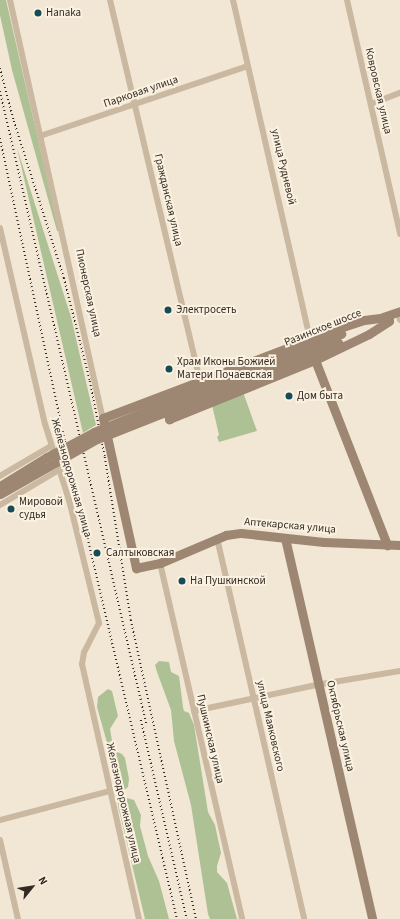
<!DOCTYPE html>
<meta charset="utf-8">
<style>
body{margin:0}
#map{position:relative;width:400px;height:919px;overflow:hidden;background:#f2e7d4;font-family:"Source Sans 3",sans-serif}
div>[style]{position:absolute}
.green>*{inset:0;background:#adc194}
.street>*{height:6px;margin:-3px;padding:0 3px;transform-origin:3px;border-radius:3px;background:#cab8a0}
.secondary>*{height:9px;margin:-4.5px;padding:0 4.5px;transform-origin:4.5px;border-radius:4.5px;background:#9d8672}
.rail>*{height:1.5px;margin-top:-0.75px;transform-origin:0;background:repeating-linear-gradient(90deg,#332a24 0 1px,transparent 0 4px)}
.secondary-bridge>*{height:9px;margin:-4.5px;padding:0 4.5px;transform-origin:4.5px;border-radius:4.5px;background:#9d8672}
.dots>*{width:11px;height:11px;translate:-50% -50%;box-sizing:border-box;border:2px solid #faf1e0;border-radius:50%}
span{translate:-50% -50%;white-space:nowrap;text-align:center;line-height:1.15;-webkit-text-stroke:4px #faf1e0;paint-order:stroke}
.poi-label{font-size:11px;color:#332a24}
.left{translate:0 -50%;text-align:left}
.street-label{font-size:11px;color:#332a24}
.north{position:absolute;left:12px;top:867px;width:40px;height:40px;-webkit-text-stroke:3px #faf1e0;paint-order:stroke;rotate:60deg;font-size:11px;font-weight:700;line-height:16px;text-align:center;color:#332a24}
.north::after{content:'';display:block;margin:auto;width:14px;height:18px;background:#332a24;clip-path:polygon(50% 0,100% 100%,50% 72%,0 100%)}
</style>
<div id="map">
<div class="green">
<div style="clip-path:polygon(0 0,6px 0,59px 231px,57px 231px,12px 70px,0 15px)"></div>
<div style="clip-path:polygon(17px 148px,71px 317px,96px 425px,83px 433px)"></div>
<div style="clip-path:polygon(243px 392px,257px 431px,219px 442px,217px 437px,219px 435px,212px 405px)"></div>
<div style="clip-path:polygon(159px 661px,169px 662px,171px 672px,179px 676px,183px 707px,184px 711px,189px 713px,194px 725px,208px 812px,215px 825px,221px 853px,217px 866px,217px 872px,227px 883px,237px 919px,210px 919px,208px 914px,191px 805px,174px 741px,171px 710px,157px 672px,155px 665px)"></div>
<div style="clip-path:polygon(108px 689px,112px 691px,118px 716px,110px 729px,113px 747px,115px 751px,122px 754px,125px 758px,129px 779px,128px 787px,123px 791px,118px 788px,113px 778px,111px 757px,97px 707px,98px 697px)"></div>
<div style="clip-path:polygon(127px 798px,134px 800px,141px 815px,140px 826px,148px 856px,159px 881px,169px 919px,145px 919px,118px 806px,118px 803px)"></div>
</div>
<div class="street">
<div style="left:10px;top:0;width:428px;rotate:77.5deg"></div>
<div style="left:110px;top:0;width:395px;rotate:76.7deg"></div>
<div style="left:233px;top:0;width:348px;rotate:77.2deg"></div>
<div style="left:347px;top:0;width:240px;rotate:77.2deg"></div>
<div style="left:371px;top:104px;width:31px;rotate:-21deg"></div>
<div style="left:40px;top:136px;width:219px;rotate:-18.6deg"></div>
<div style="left:0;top:228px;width:201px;rotate:77.1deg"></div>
<div style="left:45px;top:424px;width:80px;rotate:72.5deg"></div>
<div style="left:69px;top:500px;width:127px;rotate:76.3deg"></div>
<div style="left:99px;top:623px;width:33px;rotate:117deg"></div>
<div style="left:84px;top:652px;width:12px;rotate:99deg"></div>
<div style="left:82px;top:664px;width:261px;rotate:77.4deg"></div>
<div style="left:399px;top:316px;width:4px;rotate:76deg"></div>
<div style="left:0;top:476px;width:59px;rotate:-30.5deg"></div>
<div style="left:0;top:505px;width:69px;rotate:-30.7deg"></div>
<div style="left:217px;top:538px;width:391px;rotate:77.1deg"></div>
<div style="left:160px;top:563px;width:365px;rotate:77deg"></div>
<div style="left:194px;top:711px;width:125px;rotate:-12deg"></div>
<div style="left:316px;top:685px;width:85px;rotate:-9.5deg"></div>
<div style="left:0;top:820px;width:114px;rotate:-14.8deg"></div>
<div style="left:0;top:840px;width:81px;rotate:77.2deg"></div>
</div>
<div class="secondary">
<div style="left:383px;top:317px;width:18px;rotate:-19deg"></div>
<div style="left:315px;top:360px;width:199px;rotate:68.7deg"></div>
<div style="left:210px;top:385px;width:141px;rotate:-21.3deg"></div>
<div style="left:213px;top:393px;width:135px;rotate:-21.8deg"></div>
<div style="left:164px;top:395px;width:25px;rotate:78deg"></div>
<div style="left:169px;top:419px;width:157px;rotate:-22deg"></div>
<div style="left:315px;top:360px;width:60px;rotate:-25.7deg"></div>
<div style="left:369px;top:334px;width:24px;rotate:-33deg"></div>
<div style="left:389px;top:321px;width:4px;rotate:-104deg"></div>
<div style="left:388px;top:317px;width:24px;rotate:173deg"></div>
<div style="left:364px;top:320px;width:20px;rotate:162deg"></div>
<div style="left:345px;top:326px;width:259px;rotate:159.2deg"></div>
<div style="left:103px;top:418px;width:154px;rotate:77.6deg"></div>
<div style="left:136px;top:568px;width:25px;rotate:-12deg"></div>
<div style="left:160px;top:563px;width:72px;rotate:-23deg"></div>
<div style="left:226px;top:535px;width:15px;rotate:-8deg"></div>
<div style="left:241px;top:533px;width:83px;rotate:6.2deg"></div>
<div style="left:324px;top:542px;width:76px;rotate:2.3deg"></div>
<div style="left:285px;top:538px;width:391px;rotate:77.1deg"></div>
</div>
<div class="rail">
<div style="left:0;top:68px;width:55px;rotate:75.2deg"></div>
<div style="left:14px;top:121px;width:165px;rotate:72.3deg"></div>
<div style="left:64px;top:278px;width:106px;rotate:75.8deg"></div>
<div style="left:90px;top:381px;width:77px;rotate:78.8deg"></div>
<div style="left:105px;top:457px;width:165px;rotate:80.9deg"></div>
<div style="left:131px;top:620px;width:306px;rotate:77.7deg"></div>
<div style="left:0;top:91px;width:652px;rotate:76.97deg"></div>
<div style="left:0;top:138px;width:310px;rotate:77.9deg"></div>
<div style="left:65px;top:441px;width:491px;rotate:76.8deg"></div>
<div style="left:141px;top:720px;width:204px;rotate:77deg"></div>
</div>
<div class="secondary-bridge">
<div style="left:0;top:486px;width:55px;rotate:-31.7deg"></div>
<div style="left:47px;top:457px;width:53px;rotate:-28deg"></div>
<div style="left:94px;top:432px;width:125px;rotate:-22.1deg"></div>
<div style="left:0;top:494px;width:112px;rotate:-29.6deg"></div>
<div style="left:97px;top:439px;width:125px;rotate:-21.6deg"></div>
</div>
<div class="dots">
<div style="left:38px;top:13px;background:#174c57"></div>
<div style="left:168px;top:310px;background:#174c57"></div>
<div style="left:169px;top:369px;background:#174c57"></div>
<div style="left:289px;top:396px;background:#174c57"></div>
<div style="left:11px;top:509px;background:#174c57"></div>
<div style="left:97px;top:553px;background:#174c57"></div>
<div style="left:182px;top:581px;background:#174c57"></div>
</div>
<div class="poi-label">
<span class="left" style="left:46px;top:13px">Hanaka</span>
<span class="left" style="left:176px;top:310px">Электросеть</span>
<span class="left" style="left:177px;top:369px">Храм Иконы Божией<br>Матери Почаевская</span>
<span class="left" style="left:297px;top:396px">Дом быта</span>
<span class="left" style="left:19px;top:509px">Мировой<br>судья</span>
<span class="left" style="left:106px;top:553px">Салтыковская</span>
<span class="left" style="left:190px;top:581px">На Пушкинской</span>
</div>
<div class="street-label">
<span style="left:378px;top:91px;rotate:77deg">Ковровская улица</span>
<span style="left:141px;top:92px;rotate:-19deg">Парковая улица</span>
<span style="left:283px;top:167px;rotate:77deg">улица Рудневой</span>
<span style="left:168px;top:200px;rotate:77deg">Гражданская улица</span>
<span style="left:88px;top:293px;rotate:78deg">Пионерская улица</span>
<span style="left:323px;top:328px;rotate:-22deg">Разинское шоссе</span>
<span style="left:71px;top:478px;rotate:74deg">Железнодорожная улица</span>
<span style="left:290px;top:526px;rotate:5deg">Аптекарская улица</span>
<span style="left:270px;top:726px;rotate:77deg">улица Маяковского</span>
<span style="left:340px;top:726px;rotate:77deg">Октябрьская улица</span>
<span style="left:210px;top:739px;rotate:77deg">Пушкинская улица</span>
<span style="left:123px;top:803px;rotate:77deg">Железнодорожная улица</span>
</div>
<div class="north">N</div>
</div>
